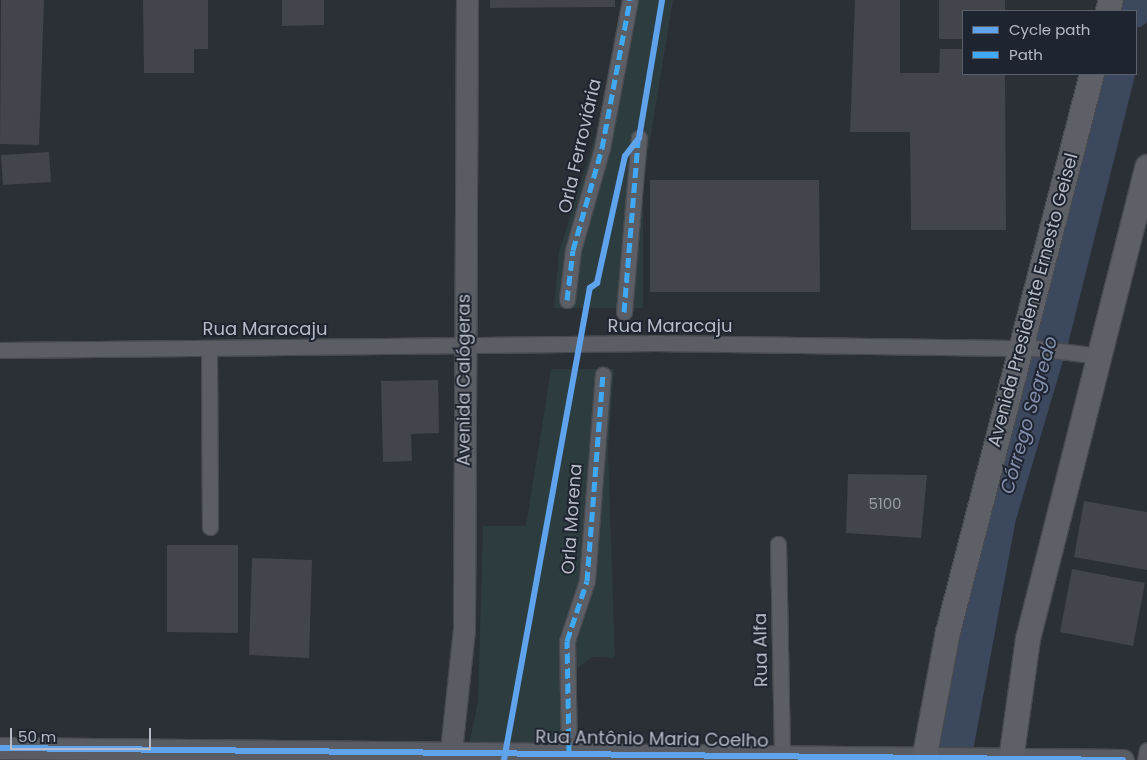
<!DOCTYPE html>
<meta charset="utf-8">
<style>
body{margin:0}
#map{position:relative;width:1147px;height:760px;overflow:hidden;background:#2b2f36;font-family:Poppins,sans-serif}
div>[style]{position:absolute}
.green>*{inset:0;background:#2c3c3f}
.river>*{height:34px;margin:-17px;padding:0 17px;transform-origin:17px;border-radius:17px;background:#3b485e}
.building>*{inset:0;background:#42454b}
.roads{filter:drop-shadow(1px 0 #474a4f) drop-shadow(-1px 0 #474a4f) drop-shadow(0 1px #474a4f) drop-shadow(0 -1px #474a4f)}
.street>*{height:15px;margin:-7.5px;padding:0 7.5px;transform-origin:7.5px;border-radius:7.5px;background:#5b5e64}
.secondary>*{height:21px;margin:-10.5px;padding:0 10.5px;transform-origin:10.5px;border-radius:10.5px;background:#595c63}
.primary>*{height:24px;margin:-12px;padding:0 12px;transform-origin:12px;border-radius:12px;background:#5d6066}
.quiet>*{height:5px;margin-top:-2.5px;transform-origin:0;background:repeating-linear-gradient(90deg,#3fa9f5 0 10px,transparent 0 15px)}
.cycleway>*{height:6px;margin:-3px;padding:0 3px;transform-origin:3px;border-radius:3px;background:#60a3ed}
span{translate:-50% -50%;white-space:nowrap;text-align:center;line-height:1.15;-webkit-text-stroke:4px #1f2530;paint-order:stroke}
.number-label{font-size:15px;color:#999ea8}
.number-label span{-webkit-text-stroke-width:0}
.street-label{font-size:18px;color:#b6bbc7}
.water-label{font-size:19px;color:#808fab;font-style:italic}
.legend{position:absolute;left:962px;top:10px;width:175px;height:65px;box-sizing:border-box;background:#1f2530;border:1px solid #5b616c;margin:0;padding:6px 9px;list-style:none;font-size:15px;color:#b6bbc7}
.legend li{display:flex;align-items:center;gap:10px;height:25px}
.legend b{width:25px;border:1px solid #5b616c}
.scale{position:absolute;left:10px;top:728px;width:141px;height:22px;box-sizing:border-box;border:2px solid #b6bbc7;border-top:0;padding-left:6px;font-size:15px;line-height:18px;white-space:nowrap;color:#b6bbc7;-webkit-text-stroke:4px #1f2530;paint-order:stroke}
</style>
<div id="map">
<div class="green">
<div style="clip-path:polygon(622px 0,673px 0,643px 182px,643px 308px,554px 308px,559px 252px,597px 130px)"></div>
<div style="clip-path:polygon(551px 369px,614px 369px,608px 449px,615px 658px,593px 657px,573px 671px,573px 719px,551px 760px,466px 760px,478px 701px,483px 526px,526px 526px)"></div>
</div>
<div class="river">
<div style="left:1134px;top:11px;width:11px;rotate:-75deg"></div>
<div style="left:954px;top:760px;width:247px;rotate:-79.5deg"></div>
<div style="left:999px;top:517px;width:183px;rotate:-73.5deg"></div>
<div style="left:1051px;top:342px;width:276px;rotate:-76deg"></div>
</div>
<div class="building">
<div style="clip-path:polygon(1px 0,44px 0,39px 145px,0 144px)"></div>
<div style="clip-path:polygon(143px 0,208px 0,208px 49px,194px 49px,194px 73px,144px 73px)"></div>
<div style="clip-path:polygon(282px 0,324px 0,324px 25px,282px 26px)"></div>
<div style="clip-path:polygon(490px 0,615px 0,615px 7px,490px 8px)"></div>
<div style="clip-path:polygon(855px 0,900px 0,900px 73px,939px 73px,940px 49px,963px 49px,963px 74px,1005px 74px,1006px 230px,911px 230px,910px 132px,850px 132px)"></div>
<div style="clip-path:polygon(939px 0,1005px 0,1005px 11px,963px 11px,963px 39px,939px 39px)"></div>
<div style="clip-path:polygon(49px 152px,51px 182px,3px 185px,1px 155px)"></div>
<div style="clip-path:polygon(650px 180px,819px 180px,820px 292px,650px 292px)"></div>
<div style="clip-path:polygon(438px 380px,439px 433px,411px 434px,412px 461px,383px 462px,381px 381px)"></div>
<div style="clip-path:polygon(848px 474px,927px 475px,921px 538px,846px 533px)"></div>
<div style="clip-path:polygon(1084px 501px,1147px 512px,1147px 570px,1074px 557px)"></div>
<div style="clip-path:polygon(167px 545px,238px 545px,238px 633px,167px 632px)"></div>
<div style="clip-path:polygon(252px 558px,312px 560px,309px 658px,249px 655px)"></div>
<div style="clip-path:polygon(1072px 569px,1145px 583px,1133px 646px,1060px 632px)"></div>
</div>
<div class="roads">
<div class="street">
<div style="left:567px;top:300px;width:50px;rotate:-83.2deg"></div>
<div style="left:573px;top:250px;width:106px;rotate:-74.1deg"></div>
<div style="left:602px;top:148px;width:151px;rotate:-79.3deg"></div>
<div style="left:624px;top:312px;width:175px;rotate:-85.1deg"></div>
<div style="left:209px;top:349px;width:178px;rotate:89.7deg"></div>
<div style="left:0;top:350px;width:655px;rotate:-0.61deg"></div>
<div style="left:655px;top:343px;width:381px;rotate:0.8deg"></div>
<div style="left:1036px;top:348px;width:64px;rotate:7.2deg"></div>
<div style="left:778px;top:544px;width:212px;rotate:88.9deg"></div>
<div style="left:569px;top:753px;width:112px;rotate:-91deg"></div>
<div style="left:567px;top:641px;width:63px;rotate:-71.6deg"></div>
<div style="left:587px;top:581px;width:207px;rotate:-85.6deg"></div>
<div style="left:1145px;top:760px;width:10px;rotate:-79deg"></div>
</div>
<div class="secondary">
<div style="left:0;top:748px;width:1123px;rotate:0.61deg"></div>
<div style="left:450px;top:760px;width:131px;rotate:-83.9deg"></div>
<div style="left:464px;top:630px;width:630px;rotate:-89.73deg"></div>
</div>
<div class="primary">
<div style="left:1108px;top:11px;width:11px;rotate:-75deg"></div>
<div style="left:924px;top:760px;width:130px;rotate:-79.4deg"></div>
<div style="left:948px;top:632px;width:576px;rotate:-75.53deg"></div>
<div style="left:1011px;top:760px;width:122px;rotate:-82deg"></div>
<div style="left:1028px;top:639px;width:487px;rotate:-75.8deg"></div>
</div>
</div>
<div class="quiet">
<div style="left:567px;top:300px;width:50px;rotate:-83.2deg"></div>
<div style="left:573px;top:250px;width:106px;rotate:-74.1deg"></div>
<div style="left:602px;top:148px;width:151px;rotate:-79.3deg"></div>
<div style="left:624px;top:312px;width:172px;rotate:-85.3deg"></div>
<div style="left:569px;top:753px;width:112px;rotate:-91deg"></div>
<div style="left:567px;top:641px;width:63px;rotate:-71.6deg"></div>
<div style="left:587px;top:581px;width:207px;rotate:-85.6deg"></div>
</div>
<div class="cycleway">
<div style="left:0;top:748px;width:1123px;rotate:0.61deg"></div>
<div style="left:504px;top:760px;width:480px;rotate:-79.7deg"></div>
<div style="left:590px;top:288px;width:9px;rotate:-36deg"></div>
<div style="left:597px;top:283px;width:130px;rotate:-77.6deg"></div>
<div style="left:625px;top:156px;width:23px;rotate:-52deg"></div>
<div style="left:639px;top:138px;width:140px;rotate:-80.5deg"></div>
</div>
<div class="number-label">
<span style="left:885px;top:504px">5100</span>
</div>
<div class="street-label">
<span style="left:580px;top:146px;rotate:-77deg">Orla Ferroviária</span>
<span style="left:1033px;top:300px;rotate:-75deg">Avenida Presidente Ernesto Geisel</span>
<span style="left:670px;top:326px">Rua Maracaju</span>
<span style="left:265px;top:329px">Rua Maracaju</span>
<span style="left:464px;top:380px;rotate:-90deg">Avenida Calógeras</span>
<span style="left:572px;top:519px;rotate:-86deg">Orla Morena</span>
<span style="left:761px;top:650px;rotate:-91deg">Rua Alfa</span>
<span style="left:652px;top:739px;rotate:1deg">Rua Antônio Maria Coelho</span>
</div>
<div class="water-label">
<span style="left:1029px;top:415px;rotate:-74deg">Córrego Segredo</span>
</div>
<ul class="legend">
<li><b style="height:6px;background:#60a3ed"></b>Cycle path</li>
<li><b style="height:6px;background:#3fa9f5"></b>Path</li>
</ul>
<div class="scale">50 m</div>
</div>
